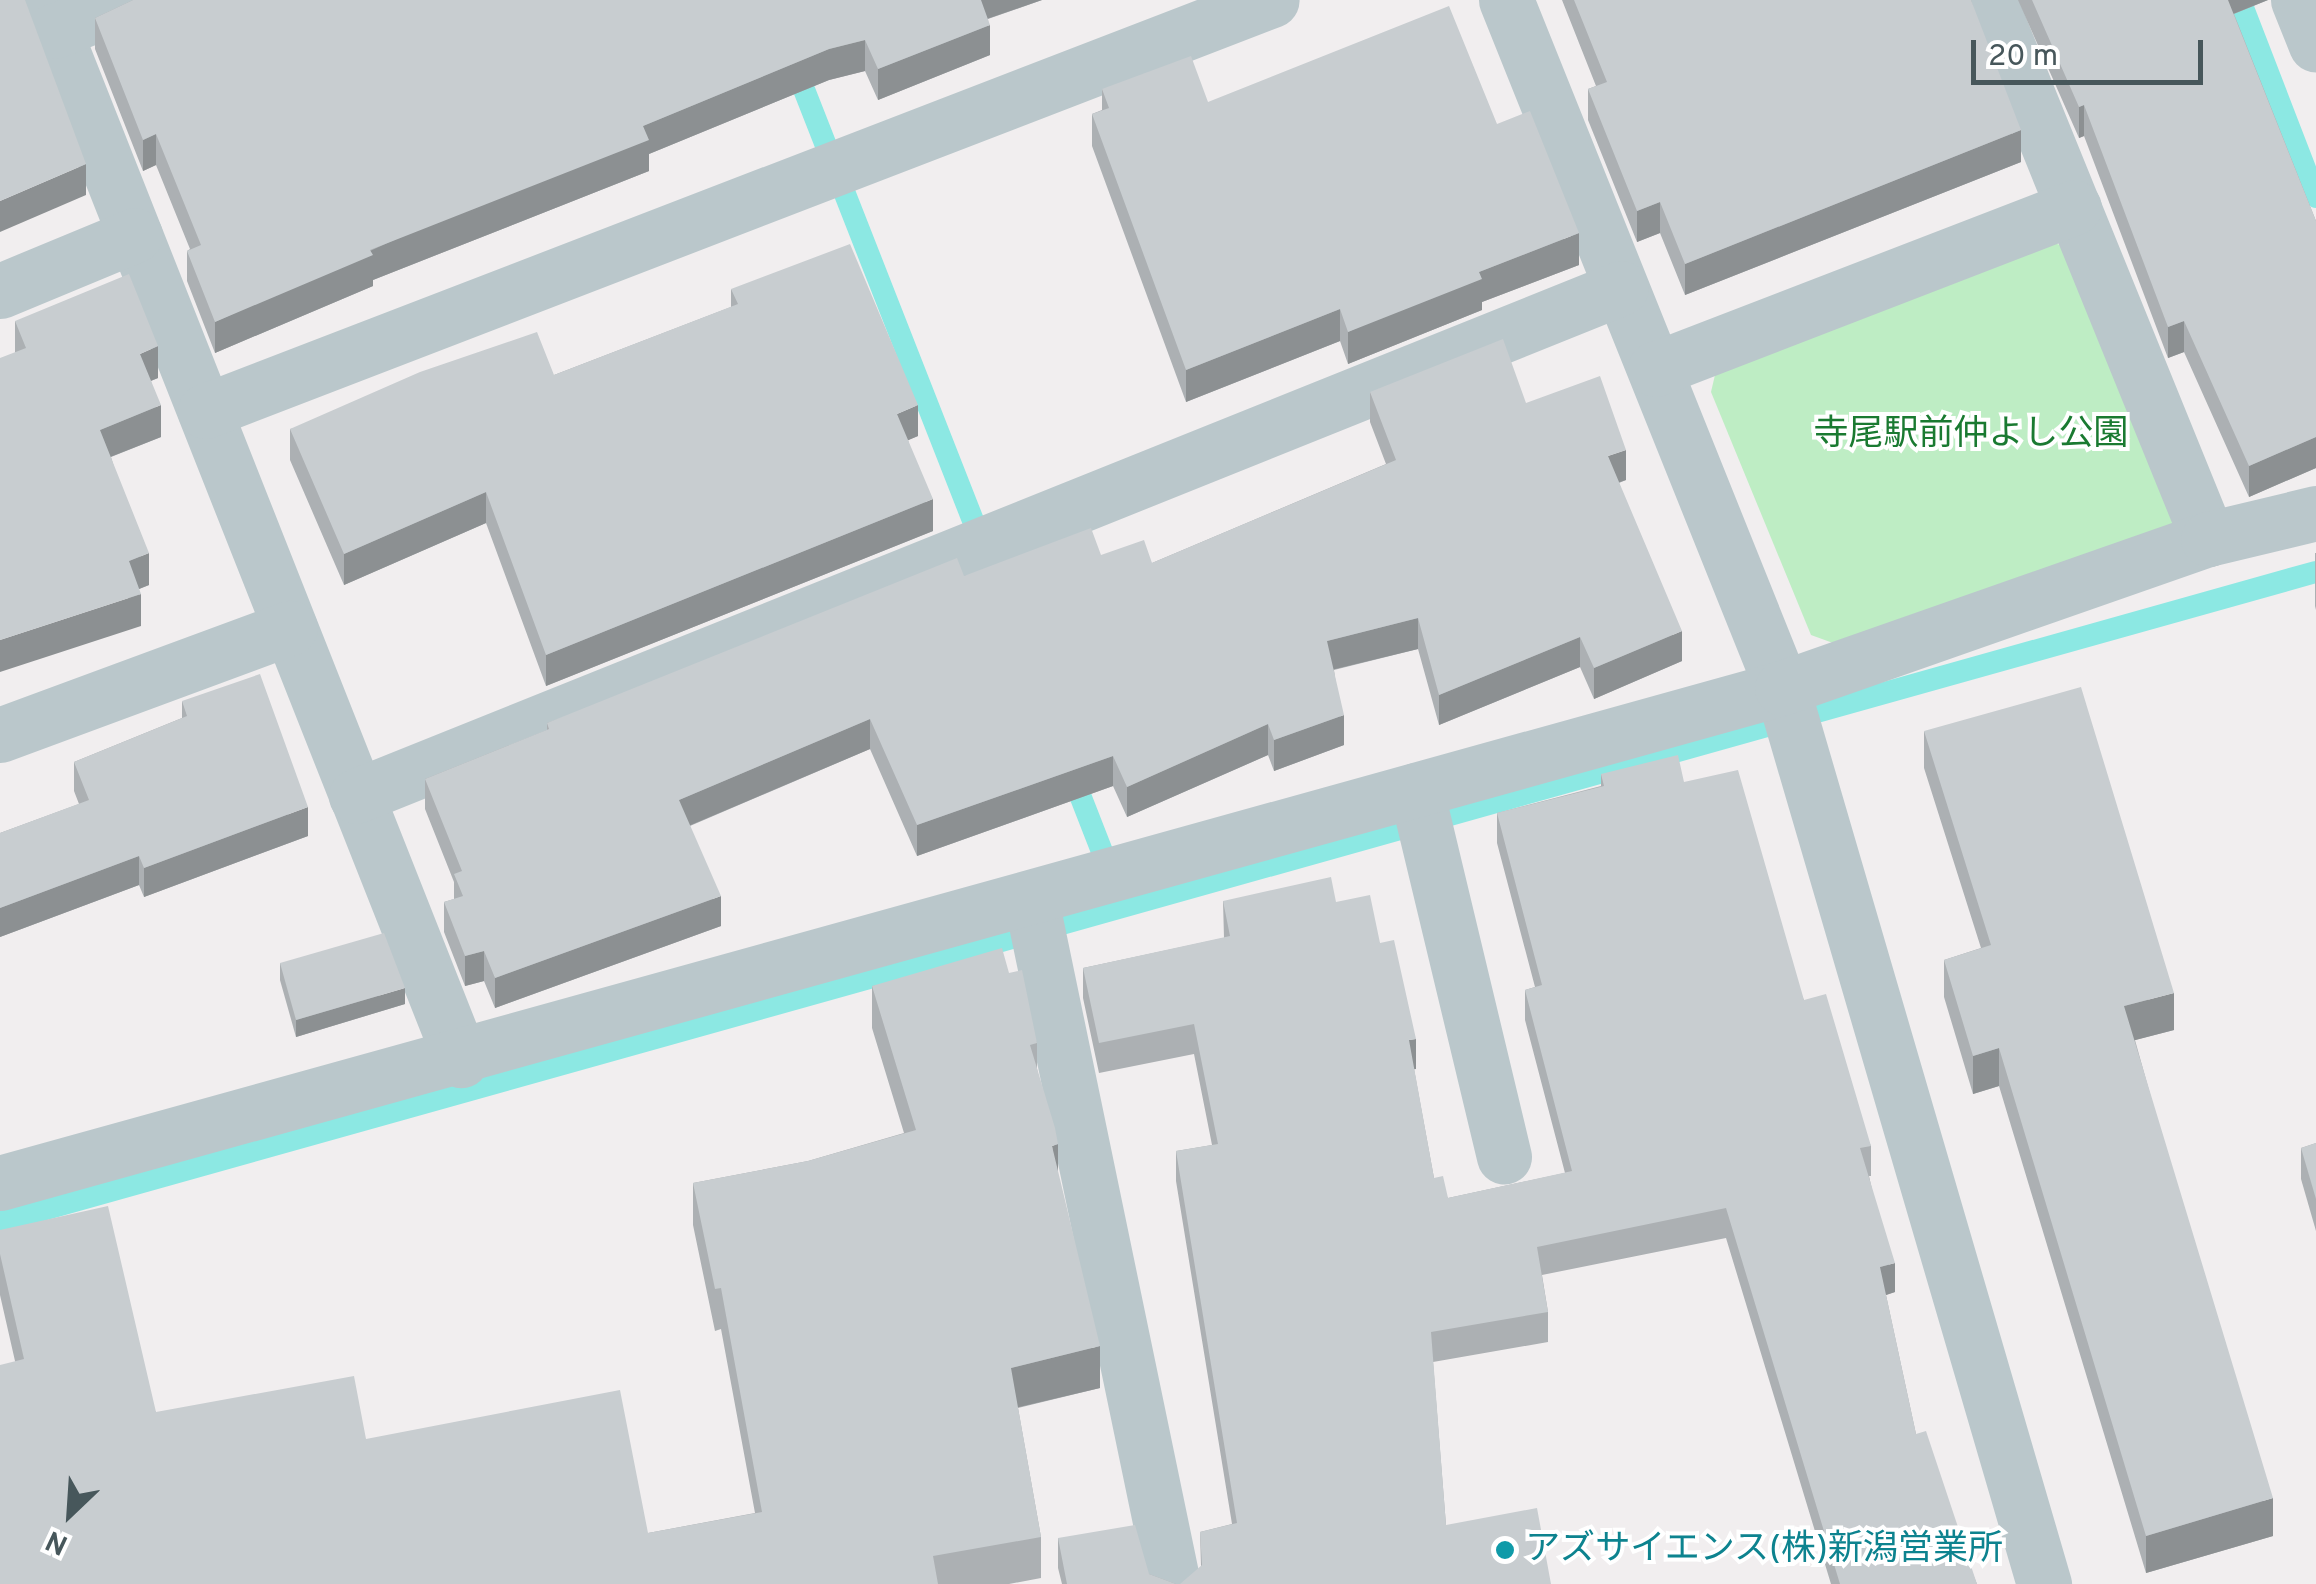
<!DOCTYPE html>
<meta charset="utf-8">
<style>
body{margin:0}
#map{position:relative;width:2316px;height:1584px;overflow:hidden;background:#f1eeef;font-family:Overpass,"Noto Sans JP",sans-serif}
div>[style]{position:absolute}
.green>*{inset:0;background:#beedc4}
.stream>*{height:22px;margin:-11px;padding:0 11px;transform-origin:11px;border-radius:11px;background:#8ce8e3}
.street>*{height:55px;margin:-27.5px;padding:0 27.5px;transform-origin:27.5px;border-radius:27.5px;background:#bac7cb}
.wall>*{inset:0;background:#acb0b3}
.shaded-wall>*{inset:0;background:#8c9092}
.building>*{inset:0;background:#c8cdd0}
.dots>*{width:28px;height:28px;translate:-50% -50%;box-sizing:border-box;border:5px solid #fff;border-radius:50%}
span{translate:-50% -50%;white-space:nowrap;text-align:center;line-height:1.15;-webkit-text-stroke:8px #fff;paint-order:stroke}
.park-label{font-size:35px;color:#1a7a31}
.culture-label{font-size:35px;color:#0d838f}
.left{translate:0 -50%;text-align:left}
.north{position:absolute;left:20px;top:1464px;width:100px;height:100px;-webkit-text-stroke:8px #fff;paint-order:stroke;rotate:205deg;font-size:28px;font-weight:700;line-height:40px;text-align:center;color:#47575b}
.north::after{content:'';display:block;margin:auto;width:35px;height:45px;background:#47575b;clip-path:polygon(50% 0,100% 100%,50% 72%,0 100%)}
.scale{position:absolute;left:1971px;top:40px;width:232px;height:45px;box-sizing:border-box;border:5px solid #47575b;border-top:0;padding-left:12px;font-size:30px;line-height:35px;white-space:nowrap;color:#47575b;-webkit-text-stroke:8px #fff;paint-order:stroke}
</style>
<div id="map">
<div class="green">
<div style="clip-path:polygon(2037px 237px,2063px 246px,2183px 516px,2162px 543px,1833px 643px,1811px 635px,1711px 392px,1718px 362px)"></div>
</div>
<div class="stream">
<div style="left:2240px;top:0;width:211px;rotate:68.9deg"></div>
<div style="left:794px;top:64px;width:518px;rotate:68.59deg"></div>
<div style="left:1071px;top:772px;width:113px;rotate:68.7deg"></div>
<div style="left:0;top:1222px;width:2405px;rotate:-15.68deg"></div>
</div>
<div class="street">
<div style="left:42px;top:0;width:1140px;rotate:68.43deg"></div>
<div style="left:1506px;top:0;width:741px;rotate:68.14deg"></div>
<div style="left:1782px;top:688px;width:934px;rotate:73.7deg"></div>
<div style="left:1989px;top:0;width:582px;rotate:67.89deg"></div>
<div style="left:2298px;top:0;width:48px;rotate:68.2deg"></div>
<div style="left:54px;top:31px;width:86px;rotate:-21.2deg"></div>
<div style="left:0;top:291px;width:146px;rotate:-22.5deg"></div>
<div style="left:1655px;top:369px;width:449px;rotate:-21.1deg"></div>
<div style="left:205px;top:411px;width:1143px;rotate:-21.07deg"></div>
<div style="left:0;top:735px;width:309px;rotate:-20.3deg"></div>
<div style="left:1416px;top:790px;width:377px;rotate:76.5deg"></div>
<div style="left:356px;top:796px;width:1363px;rotate:-21.88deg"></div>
<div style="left:1031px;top:900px;width:699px;rotate:78.27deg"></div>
<div style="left:0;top:1183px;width:1849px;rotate:-15.52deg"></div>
<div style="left:1782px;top:688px;width:451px;rotate:-19.3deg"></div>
<div style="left:2208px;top:539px;width:111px;rotate:-13.5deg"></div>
</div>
<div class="wall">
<div style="clip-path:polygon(133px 0,1042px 0,988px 19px,990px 55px,878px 100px,865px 71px,829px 80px,649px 154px,649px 171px,373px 280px,373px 286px,215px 353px,187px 281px,187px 251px,190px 249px,156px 165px,143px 171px,95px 49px,95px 18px)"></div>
<div style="clip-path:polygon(1562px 0,1971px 0,2021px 162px,1685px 295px,1660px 233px,1637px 242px,1588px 120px,1588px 89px,1596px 86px)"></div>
<div style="clip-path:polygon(2018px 0,2268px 0,2234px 14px,2316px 221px,2316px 468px,2249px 497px,2184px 352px,2168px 358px,2084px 136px,2079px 138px)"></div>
<div style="clip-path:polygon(1102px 89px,1208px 102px,1497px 124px,1579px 265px,1482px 302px,1482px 310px,1348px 364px,1340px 341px,1186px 402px,1092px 146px,1092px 114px,1102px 110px)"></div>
<div style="clip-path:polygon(731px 289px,918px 436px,908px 440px,933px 531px,546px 686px,486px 523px,344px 585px,290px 460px,290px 429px,554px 375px,731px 307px)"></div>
<div style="clip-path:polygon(15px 321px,158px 378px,151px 381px,161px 437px,111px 457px,149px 585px,139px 589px,141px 626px,15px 352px)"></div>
<div style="clip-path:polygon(1370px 392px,1526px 403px,1626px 480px,1619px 483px,1682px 661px,1594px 699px,1580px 667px,1439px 725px,1418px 649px,1334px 670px,1344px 745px,1274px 771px,1268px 755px,1127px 817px,1113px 786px,917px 856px,870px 749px,690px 826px,721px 926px,495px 1008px,484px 981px,465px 986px,444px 932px,444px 902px,454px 899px,454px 882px,425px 809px,425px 779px,547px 730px,547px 723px,964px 576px,1101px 555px,1152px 563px,1386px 464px,1370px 422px)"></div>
<div style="clip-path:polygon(2315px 553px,2316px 553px,2316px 610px,2315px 606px)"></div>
<div style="clip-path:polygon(182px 701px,308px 836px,144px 897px,139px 885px,0 937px,0 833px,79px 804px,74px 791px,74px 762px,182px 718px)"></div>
<div style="clip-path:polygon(1924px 731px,2174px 1030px,2135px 1040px,2273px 1536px,2146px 1573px,1999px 1086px,1973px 1094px,1944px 997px,1944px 960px,1981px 948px,1924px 768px)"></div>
<div style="clip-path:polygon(1601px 774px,1684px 782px,1804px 1000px,1871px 1146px,1871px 1176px,1869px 1176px,1895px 1292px,1886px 1295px,1916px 1434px,1977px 1584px,1831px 1584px,1726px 1238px,1542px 1275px,1548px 1312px,1548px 1342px,1433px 1362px,1446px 1525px,1551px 1584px,1201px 1566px,1200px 1532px,1232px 1524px,1176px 1181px,1176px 1151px,1212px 1145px,1194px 1054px,1099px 1073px,1083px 998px,1083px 968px,1224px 938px,1223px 901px,1336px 902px,1380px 943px,1416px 1069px,1414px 1069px,1434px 1178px,1448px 1198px,1565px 1173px,1525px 1020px,1525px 990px,1535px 987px,1497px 843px,1497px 813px,1601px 786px)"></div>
<div style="clip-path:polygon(280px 963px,405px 1004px,296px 1037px,280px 980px)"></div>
<div style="clip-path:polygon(1009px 973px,1037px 1043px,1037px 1069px,1100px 1388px,1018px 1408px,1041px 1537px,1041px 1578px,1009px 1584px,0 1584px,15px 1361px,0 1295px,0 1230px,156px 1412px,366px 1439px,648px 1533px,755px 1513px,721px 1329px,715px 1331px,693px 1225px,693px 1183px,808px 1161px,904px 1133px,872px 1028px,872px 986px)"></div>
<div style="clip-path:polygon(2316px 1143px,2316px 1231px,2301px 1179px,2301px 1148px)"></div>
<div style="clip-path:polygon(1058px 1538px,1149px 1574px,1176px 1584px,1062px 1584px,1058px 1568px)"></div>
</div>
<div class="shaded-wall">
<div style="clip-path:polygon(978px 0,1042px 0,978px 22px)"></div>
<div style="clip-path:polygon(2223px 0,2268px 0,2223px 18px)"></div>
<div style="clip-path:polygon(990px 25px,990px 55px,878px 100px,878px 69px)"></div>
<div style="clip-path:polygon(865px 40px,865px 71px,829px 80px,649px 154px,649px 171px,373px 280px,373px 286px,215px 353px,215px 322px,643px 126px,829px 49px)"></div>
<div style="clip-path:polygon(2084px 105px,2084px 136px,2079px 138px,2079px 107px)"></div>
<div style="clip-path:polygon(2021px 130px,2021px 162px,1685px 295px,1685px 264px)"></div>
<div style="clip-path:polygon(156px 134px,156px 165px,143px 171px,143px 140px)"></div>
<div style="clip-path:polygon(86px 164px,86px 195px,0 232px,0 201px)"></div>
<div style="clip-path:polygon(1660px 202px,1660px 233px,1637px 242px,1637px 211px)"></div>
<div style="clip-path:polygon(1579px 233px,1579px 265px,1482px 302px,1482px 310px,1348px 364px,1348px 332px,1479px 272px)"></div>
<div style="clip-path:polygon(1340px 309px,1340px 341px,1186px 402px,1186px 370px)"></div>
<div style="clip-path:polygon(2184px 321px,2184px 352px,2168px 358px,2168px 327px)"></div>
<div style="clip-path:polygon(158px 346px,158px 378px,140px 385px,140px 354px)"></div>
<div style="clip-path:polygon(161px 405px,161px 437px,100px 461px,100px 430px)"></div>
<div style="clip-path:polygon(918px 405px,918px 436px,897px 445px,897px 414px)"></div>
<div style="clip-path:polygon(2316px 437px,2316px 468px,2249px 497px,2249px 466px)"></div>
<div style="clip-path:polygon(1626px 450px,1626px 480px,1608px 486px,1608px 456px)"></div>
<div style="clip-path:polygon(486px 492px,486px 523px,344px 585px,344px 554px)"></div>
<div style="clip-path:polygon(933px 499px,933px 531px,546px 686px,546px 655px)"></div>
<div style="clip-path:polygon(149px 553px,149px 585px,129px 593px,129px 561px)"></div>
<div style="clip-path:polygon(141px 594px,141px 626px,0 672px,0 640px)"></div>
<div style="clip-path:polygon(1418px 618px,1418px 649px,1327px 671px,1327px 641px)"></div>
<div style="clip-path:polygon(1682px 631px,1682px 661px,1594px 699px,1594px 668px)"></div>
<div style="clip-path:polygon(1580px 637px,1580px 667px,1439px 725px,1439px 695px)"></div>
<div style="clip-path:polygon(1344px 715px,1344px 745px,1274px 771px,1274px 740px)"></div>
<div style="clip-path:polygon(870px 719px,870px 749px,679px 830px,679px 800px)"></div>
<div style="clip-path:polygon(1268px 724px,1268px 755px,1127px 817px,1127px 787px)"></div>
<div style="clip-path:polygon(1113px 756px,1113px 786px,917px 856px,917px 825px)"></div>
<div style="clip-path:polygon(308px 807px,308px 836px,144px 897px,144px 868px)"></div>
<div style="clip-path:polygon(139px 856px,139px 885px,0 937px,0 908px)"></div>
<div style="clip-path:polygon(721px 896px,721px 926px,495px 1008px,495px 978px)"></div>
<div style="clip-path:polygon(484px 951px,484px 981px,465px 986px,465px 956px)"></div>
<div style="clip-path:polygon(405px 988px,405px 1004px,296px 1037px,296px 1020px)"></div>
<div style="clip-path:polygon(2174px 993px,2174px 1030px,2124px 1043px,2124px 1006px)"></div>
<div style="clip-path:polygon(1416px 1039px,1416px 1069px,1409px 1070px,1409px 1040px)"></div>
<div style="clip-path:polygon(1999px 1048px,1999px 1086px,1973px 1094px,1973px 1056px)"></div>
<div style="clip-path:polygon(1058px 1144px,1058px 1185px,1052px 1146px)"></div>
<div style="clip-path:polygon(1895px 1263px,1895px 1292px,1880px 1297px,1880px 1267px)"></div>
<div style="clip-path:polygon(1100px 1346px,1100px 1388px,1011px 1409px,1011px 1368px)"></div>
<div style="clip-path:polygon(2273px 1498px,2273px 1536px,2146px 1573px,2146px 1536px)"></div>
</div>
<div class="building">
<div style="clip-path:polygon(0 0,25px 0,86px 164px,0 201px)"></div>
<div style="clip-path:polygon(133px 0,981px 0,990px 25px,878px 69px,865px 40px,829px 49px,643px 126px,649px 140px,370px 250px,373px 255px,215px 322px,187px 251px,201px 245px,156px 134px,143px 140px,95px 18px)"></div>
<div style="clip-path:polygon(1574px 0,1971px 0,2021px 130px,1685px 264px,1660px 202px,1637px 211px,1588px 89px,1607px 82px)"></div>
<div style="clip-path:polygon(2032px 0,2228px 0,2316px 221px,2316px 437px,2249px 466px,2184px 321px,2168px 327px,2084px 105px,2079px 107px)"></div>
<div style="clip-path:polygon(1449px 6px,1497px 124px,1530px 111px,1579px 233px,1479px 272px,1482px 279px,1348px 332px,1340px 309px,1186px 370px,1092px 114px,1109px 108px,1102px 89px,1191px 56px,1208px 102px)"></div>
<div style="clip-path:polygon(850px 244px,918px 405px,897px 414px,933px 499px,546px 655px,486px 492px,344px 554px,290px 429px,420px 372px,537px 332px,554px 375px,738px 304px,731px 289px)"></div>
<div style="clip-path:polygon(129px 274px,158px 346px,140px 354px,161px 405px,100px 430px,149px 553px,129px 561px,141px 594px,0 640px,0 358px,26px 348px,15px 321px)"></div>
<div style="clip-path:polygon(1503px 339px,1526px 403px,1600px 376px,1626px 450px,1608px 456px,1682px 631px,1594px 668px,1580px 637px,1439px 695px,1418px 618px,1327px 641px,1344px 715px,1274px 740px,1268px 724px,1127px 787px,1113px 756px,917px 825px,870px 719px,679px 800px,721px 896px,495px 978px,484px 951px,465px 956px,444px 902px,463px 896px,454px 874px,462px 871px,425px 779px,549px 729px,547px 723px,957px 558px,964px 576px,1091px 528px,1101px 555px,1144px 540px,1152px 563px,1396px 460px,1370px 392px)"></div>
<div style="clip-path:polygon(260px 674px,308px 807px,144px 868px,139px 856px,0 908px,0 833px,89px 800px,74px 762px,187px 716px,182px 701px)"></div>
<div style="clip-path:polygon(2081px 687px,2174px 993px,2124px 1006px,2273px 1498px,2146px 1536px,1999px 1048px,1973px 1056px,1944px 960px,1991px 945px,1924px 731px)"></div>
<div style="clip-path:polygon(1678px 755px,1684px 782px,1738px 770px,1804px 1000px,1826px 994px,1871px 1146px,1860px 1148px,1895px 1263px,1880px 1267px,1916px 1434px,1926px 1431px,1977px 1584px,1840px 1584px,1726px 1208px,1537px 1247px,1548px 1312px,1431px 1332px,1446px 1525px,1537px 1508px,1551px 1584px,1180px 1584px,1202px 1565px,1200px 1532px,1237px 1523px,1176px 1151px,1218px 1144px,1194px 1024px,1099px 1043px,1083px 968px,1230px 936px,1223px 901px,1331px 877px,1336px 902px,1370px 895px,1380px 943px,1394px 940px,1416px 1039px,1409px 1040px,1434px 1178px,1443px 1176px,1448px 1198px,1572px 1171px,1525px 990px,1542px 985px,1497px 813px,1604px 786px,1601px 774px)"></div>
<div style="clip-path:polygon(384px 933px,405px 988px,296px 1020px,280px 963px)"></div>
<div style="clip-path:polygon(1002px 948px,1009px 973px,1022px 970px,1037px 1043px,1030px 1045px,1055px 1128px,1058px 1144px,1052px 1146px,1100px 1346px,1011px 1368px,1041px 1537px,933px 1556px,938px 1584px,0 1584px,0 1365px,24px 1359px,0 1254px,0 1230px,108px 1206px,156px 1412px,354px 1376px,366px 1439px,620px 1390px,648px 1533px,762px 1512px,721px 1288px,715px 1289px,693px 1183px,808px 1161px,916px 1130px,872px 986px)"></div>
<div style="clip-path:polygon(2316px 1143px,2316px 1199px,2301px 1148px)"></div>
<div style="clip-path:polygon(1135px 1525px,1149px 1574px,1176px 1584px,1067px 1584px,1058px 1538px)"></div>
</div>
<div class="dots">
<div style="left:1505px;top:1550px;background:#0f9aa8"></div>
</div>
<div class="park-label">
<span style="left:1971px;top:435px">寺尾駅前仲よし公園</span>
</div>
<div class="culture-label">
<span class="left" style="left:1525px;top:1550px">アズサイエンス(株)新潟営業所</span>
</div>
<div class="north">N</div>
<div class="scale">20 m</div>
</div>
